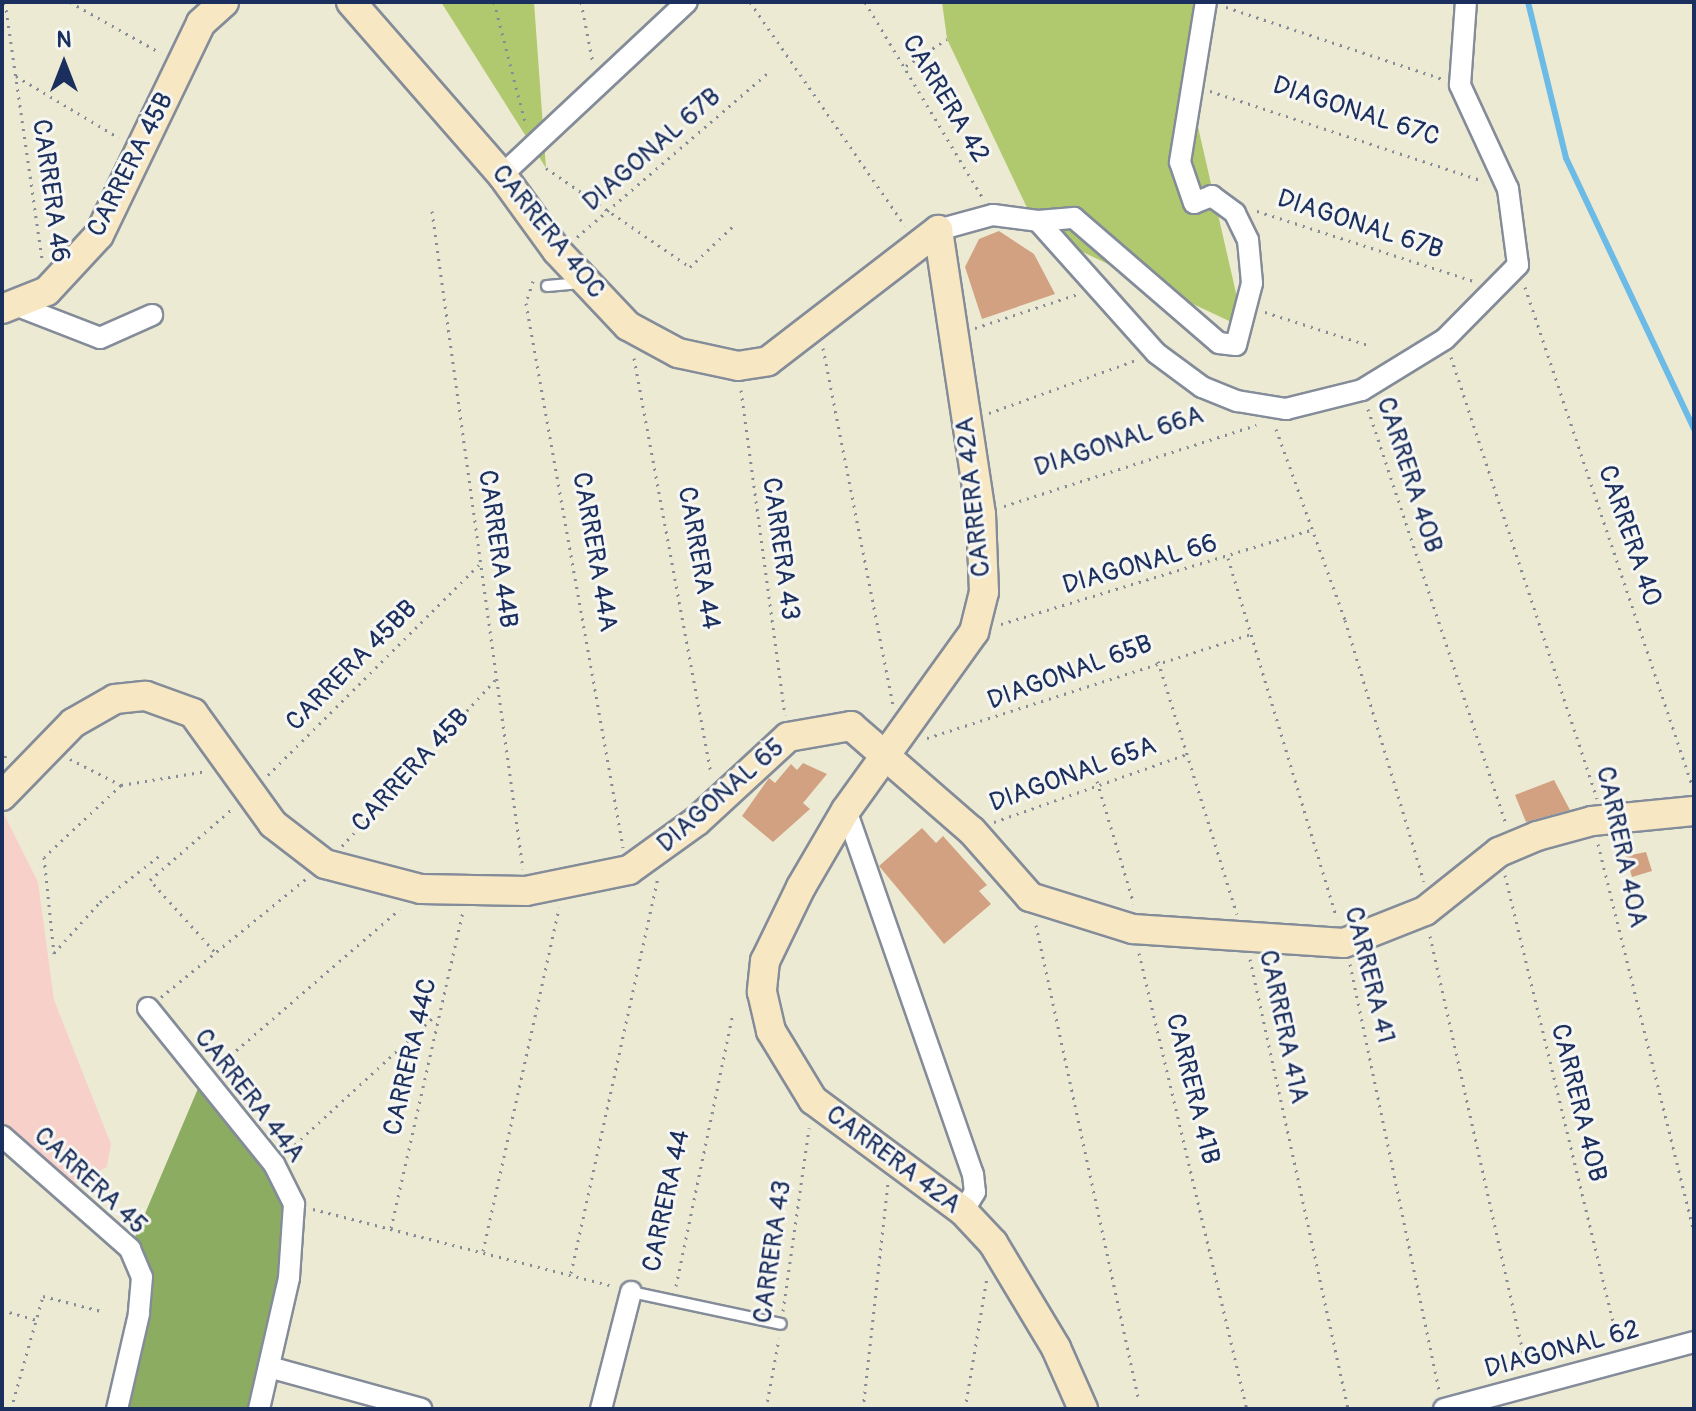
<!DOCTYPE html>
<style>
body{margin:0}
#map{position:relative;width:1696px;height:1411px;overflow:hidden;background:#edead4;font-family:Pangolin,sans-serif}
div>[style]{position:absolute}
.built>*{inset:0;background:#f7d0ca}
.green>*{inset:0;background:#b1c96e}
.forest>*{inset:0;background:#8cad61}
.stream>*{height:6px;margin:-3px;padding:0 3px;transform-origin:3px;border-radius:3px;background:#6bbbe6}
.building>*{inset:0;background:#d1a181}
.path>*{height:3px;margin-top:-1.5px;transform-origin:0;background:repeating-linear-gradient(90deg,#848c99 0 2px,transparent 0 8px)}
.roads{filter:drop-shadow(2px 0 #848c99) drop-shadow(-2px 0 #848c99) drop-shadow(0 2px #848c99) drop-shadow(0 -2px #848c99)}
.lane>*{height:10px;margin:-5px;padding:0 5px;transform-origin:5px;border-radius:5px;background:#fff}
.street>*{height:20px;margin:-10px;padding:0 10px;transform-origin:10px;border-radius:10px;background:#fff}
.secondary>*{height:28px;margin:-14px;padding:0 14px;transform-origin:14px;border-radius:14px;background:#f7e8c3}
span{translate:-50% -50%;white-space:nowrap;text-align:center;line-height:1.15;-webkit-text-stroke:6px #f6f6f2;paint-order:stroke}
.street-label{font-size:26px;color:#1b2f5e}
.frame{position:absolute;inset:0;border:4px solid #1b2f5e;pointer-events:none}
.north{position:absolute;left:24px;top:24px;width:80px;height:80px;-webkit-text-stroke:6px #f6f6f2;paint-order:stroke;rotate:0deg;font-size:22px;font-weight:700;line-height:32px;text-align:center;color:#1b2f5e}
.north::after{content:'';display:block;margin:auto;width:28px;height:36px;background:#1b2f5e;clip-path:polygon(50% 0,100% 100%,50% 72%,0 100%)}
</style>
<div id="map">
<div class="built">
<div style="clip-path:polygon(2px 810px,38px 882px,54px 1000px,111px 1144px,107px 1167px,64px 1189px,2px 1136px)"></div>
</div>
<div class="green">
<div style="clip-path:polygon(441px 2px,534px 2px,546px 168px)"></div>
<div style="clip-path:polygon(942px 2px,1206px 2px,1188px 83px,1244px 328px,1038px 231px,947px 39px)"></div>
</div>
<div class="forest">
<div style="clip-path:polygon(202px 1079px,294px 1204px,258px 1409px,117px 1409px,139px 1314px,130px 1249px)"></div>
</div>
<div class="stream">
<div style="left:1528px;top:2px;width:161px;rotate:76.3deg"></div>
<div style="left:1566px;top:158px;width:300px;rotate:64.7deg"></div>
</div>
<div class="building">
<div style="clip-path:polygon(999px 231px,1034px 254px,1055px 294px,982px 319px,965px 267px,979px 239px)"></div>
<div style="clip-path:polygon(803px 763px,827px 774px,803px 803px,810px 809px,773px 842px,742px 816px,769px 778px,775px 783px,791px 764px,797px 770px)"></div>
<div style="clip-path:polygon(1554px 780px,1570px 810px,1526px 822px,1515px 795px)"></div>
<div style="clip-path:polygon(922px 828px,936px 843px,943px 836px,987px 885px,979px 891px,991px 904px,944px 944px,879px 866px)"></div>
<div style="clip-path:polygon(1646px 852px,1652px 871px,1632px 877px,1626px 856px)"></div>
</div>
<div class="path">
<div style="left:5px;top:2px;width:261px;rotate:81.8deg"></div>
<div style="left:70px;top:2px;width:104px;rotate:29.3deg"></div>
<div style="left:494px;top:2px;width:128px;rotate:75.5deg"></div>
<div style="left:581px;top:2px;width:62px;rotate:78.9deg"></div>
<div style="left:750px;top:2px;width:272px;rotate:55.3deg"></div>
<div style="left:865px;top:2px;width:229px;rotate:59deg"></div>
<div style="left:1226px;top:7px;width:229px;rotate:18.4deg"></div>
<div style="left:906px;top:66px;width:49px;rotate:-33.4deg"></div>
<div style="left:16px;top:76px;width:120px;rotate:31deg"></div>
<div style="left:1210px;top:91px;width:288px;rotate:18.2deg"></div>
<div style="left:546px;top:168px;width:175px;rotate:34.5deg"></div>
<div style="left:690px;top:267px;width:59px;rotate:-43.6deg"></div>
<div style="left:432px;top:211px;width:664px;rotate:82.13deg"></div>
<div style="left:1257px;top:211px;width:228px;rotate:17.9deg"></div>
<div style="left:577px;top:237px;width:253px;rotate:-40.7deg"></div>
<div style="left:533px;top:281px;width:23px;rotate:108deg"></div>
<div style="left:526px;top:303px;width:553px;rotate:79.89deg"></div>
<div style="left:1525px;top:287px;width:528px;rotate:71.46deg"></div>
<div style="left:1265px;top:312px;width:111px;rotate:17.8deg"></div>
<div style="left:975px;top:328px;width:108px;rotate:-18.3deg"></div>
<div style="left:823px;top:348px;width:365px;rotate:78.9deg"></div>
<div style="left:1451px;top:357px;width:465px;rotate:71.7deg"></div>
<div style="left:634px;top:358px;width:422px;rotate:79.5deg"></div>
<div style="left:741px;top:390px;width:328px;rotate:82.3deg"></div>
<div style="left:1368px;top:409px;width:436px;rotate:71.6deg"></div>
<div style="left:989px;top:413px;width:156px;rotate:-19.8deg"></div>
<div style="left:1276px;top:429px;width:203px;rotate:70.1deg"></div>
<div style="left:1345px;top:620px;width:273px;rotate:73.2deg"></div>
<div style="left:1004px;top:506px;width:265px;rotate:-17.8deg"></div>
<div style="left:1228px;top:558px;width:376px;rotate:73.2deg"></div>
<div style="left:1001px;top:624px;width:327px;rotate:-16.9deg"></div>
<div style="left:1158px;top:661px;width:265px;rotate:72.7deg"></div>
<div style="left:927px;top:738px;width:340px;rotate:-17.8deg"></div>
<div style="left:2px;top:748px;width:12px;rotate:70deg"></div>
<div style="left:70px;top:759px;width:57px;rotate:27deg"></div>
<div style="left:121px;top:785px;width:87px;rotate:-9.2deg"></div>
<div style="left:268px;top:775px;width:301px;rotate:-44.9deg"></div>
<div style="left:1097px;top:781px;width:128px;rotate:73.3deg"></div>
<div style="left:121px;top:785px;width:105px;rotate:136.9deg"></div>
<div style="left:44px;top:857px;width:97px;rotate:84.1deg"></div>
<div style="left:54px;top:953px;width:69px;rotate:-48deg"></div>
<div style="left:100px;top:902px;width:75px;rotate:-37.9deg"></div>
<div style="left:994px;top:822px;width:205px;rotate:-19.4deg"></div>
<div style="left:1598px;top:844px;width:400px;rotate:76.1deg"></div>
<div style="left:342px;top:846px;width:229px;rotate:-47.3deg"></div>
<div style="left:1505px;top:875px;width:480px;rotate:76.4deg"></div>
<div style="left:1036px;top:925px;width:486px;rotate:77.8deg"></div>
<div style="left:1430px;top:936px;width:441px;rotate:77.4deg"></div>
<div style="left:214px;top:951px;width:96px;rotate:-132deg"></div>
<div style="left:150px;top:880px;width:110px;rotate:-40.9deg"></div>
<div style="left:1139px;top:953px;width:469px;rotate:76.7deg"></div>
<div style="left:1250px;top:959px;width:461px;rotate:77.7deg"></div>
<div style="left:1350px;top:964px;width:436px;rotate:78.2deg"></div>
<div style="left:161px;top:997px;width:188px;rotate:-39.2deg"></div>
<div style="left:218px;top:1066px;width:240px;rotate:-40.8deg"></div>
<div style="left:289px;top:1150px;width:200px;rotate:-42.6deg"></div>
<div style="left:313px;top:1209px;width:309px;rotate:14.4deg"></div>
<div style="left:391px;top:1228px;width:324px;rotate:-77.2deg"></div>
<div style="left:483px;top:1251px;width:352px;rotate:-77.5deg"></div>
<div style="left:571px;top:1273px;width:404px;rotate:-77.6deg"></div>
<div style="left:676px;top:1286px;width:275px;rotate:-78.2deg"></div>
<div style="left:2px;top:1310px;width:36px;rotate:16deg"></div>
<div style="left:783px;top:1311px;width:185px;rotate:-81.9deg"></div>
<div style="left:11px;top:1409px;width:117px;rotate:-74.2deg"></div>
<div style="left:43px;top:1296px;width:60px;rotate:14.5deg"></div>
<div style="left:766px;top:1409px;width:72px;rotate:-79.6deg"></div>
<div style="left:863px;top:1409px;width:226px;rotate:-83.7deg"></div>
<div style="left:965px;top:1409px;width:133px;rotate:-80.5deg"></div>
</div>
<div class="roads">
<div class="lane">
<div style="left:547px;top:286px;width:34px;rotate:-5deg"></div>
<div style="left:631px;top:1292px;width:153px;rotate:12deg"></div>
</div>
<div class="street">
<div style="left:502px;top:175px;width:253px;rotate:-43.1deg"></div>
<div style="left:1038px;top:221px;width:36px;rotate:-5deg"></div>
<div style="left:1074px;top:218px;width:191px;rotate:40.8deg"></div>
<div style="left:1219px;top:343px;width:17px;rotate:7deg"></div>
<div style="left:1236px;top:345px;width:64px;rotate:-75.5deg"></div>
<div style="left:1252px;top:283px;width:43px;rotate:-95.3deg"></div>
<div style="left:1248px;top:240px;width:30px;rotate:-116deg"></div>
<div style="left:1235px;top:213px;width:29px;rotate:-144deg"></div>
<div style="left:1212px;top:196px;width:19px;rotate:159deg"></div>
<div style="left:1194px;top:203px;width:43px;rotate:-108.9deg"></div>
<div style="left:1180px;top:162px;width:162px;rotate:-80.8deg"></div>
<div style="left:938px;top:230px;width:57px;rotate:-15.3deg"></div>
<div style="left:993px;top:215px;width:45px;rotate:7.6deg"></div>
<div style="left:1038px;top:221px;width:177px;rotate:48.2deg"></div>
<div style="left:1156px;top:353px;width:57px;rotate:36.5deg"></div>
<div style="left:1202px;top:387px;width:38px;rotate:22deg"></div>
<div style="left:1237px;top:401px;width:50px;rotate:9.3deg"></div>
<div style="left:1286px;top:409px;width:78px;rotate:-14deg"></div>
<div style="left:1362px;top:390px;width:97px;rotate:-31.6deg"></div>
<div style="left:1445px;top:339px;width:104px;rotate:-45.4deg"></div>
<div style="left:1518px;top:265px;width:77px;rotate:-97.5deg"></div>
<div style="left:1508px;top:189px;width:115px;rotate:-114.8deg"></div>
<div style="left:1460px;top:85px;width:83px;rotate:-85.9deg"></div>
<div style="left:15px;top:305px;width:91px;rotate:21.2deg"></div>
<div style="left:100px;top:338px;width:57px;rotate:-23.9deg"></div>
<div style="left:846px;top:810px;width:386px;rotate:70.8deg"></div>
<div style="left:973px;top:1174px;width:18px;rotate:84deg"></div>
<div style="left:975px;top:1192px;width:22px;rotate:122deg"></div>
<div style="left:148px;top:1008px;width:201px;rotate:51.1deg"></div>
<div style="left:274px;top:1164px;width:45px;rotate:63.4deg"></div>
<div style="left:294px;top:1204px;width:74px;rotate:93.9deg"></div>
<div style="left:289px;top:1278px;width:134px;rotate:102.9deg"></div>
<div style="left:2px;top:1136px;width:171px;rotate:41.4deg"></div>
<div style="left:130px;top:1249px;width:30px;rotate:67deg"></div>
<div style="left:142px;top:1277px;width:37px;rotate:95deg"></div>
<div style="left:139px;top:1314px;width:98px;rotate:103deg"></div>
<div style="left:269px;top:1367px;width:158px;rotate:15.4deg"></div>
<div style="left:601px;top:1409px;width:121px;rotate:-75.6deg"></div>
<div style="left:1444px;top:1409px;width:259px;rotate:-15deg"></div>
</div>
<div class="secondary">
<div style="left:351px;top:2px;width:230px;rotate:48.9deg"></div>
<div style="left:502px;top:175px;width:94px;rotate:54.1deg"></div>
<div style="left:557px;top:251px;width:103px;rotate:46.6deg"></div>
<div style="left:628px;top:326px;width:57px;rotate:28.4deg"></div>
<div style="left:678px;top:353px;width:61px;rotate:12.2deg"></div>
<div style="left:738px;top:366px;width:30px;rotate:-9deg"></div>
<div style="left:768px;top:361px;width:215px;rotate:-37.6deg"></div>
<div style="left:938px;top:230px;width:287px;rotate:81.4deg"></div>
<div style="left:981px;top:514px;width:78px;rotate:87.8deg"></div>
<div style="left:984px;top:592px;width:41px;rotate:104deg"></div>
<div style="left:974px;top:632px;width:219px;rotate:125.7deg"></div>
<div style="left:846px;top:810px;width:89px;rotate:120.3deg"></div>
<div style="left:801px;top:887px;width:82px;rotate:115.9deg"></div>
<div style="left:765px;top:961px;width:31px;rotate:96deg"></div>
<div style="left:762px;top:992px;width:40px;rotate:77deg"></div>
<div style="left:771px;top:1031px;width:81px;rotate:58.7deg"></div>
<div style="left:813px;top:1100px;width:187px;rotate:36.5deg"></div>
<div style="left:963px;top:1211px;width:44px;rotate:46.8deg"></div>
<div style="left:993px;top:1243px;width:122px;rotate:59deg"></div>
<div style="left:1056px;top:1348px;width:67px;rotate:66.1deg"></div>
<div style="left:2px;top:309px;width:48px;rotate:-21.8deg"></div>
<div style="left:47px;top:291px;width:76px;rotate:-47.1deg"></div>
<div style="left:99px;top:235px;width:235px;rotate:-64.3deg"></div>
<div style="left:201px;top:23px;width:31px;rotate:-42deg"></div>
<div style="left:2px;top:796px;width:102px;rotate:-45.8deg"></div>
<div style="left:73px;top:723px;width:48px;rotate:-29.7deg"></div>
<div style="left:115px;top:699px;width:31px;rotate:-6deg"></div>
<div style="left:146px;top:696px;width:50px;rotate:19.9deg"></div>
<div style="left:193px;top:713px;width:137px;rotate:54.2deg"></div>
<div style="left:273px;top:824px;width:66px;rotate:37.6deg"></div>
<div style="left:325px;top:864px;width:99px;rotate:14.6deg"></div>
<div style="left:421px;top:889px;width:105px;rotate:1.1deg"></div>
<div style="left:526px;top:891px;width:105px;rotate:-11.5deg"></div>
<div style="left:629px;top:870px;width:84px;rotate:-35.8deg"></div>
<div style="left:697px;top:821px;width:124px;rotate:-42.7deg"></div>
<div style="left:788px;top:737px;width:64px;rotate:-9.9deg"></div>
<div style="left:851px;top:726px;width:160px;rotate:41deg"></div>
<div style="left:972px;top:831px;width:88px;rotate:48.7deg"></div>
<div style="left:1030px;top:897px;width:108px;rotate:17.3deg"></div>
<div style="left:1133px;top:929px;width:211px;rotate:3.8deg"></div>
<div style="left:1344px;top:943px;width:87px;rotate:-21.6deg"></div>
<div style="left:1425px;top:911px;width:95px;rotate:-38.6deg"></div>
<div style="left:1499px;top:852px;width:41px;rotate:-22.8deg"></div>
<div style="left:1537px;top:836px;width:57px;rotate:-15.3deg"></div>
<div style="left:1592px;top:821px;width:102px;rotate:-5.6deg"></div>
</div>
</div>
<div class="street-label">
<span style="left:945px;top:99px;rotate:59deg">CARRERA 42</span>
<span style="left:1356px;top:112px;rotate:18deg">DIAGONAL 67C</span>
<span style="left:652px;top:150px;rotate:-41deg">DIAGONAL 67B</span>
<span style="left:131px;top:165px;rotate:-63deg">CARRERA 45B</span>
<span style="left:50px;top:191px;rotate:82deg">CARRERA 46</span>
<span style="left:1360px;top:225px;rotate:18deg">DIAGONAL 67B</span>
<span style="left:548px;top:232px;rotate:51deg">CARRERA 40C</span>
<span style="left:1119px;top:442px;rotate:-18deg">DIAGONAL 66A</span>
<span style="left:1409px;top:475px;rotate:72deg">CARRERA 40B</span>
<span style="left:974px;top:497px;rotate:-96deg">CARRERA 42A</span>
<span style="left:1629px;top:536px;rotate:71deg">CARRERA 40</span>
<span style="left:497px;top:549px;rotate:82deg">CARRERA 44B</span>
<span style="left:780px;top:549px;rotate:82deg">CARRERA 43</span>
<span style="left:594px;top:552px;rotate:80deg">CARRERA 44A</span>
<span style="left:698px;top:558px;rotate:80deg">CARRERA 44</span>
<span style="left:1140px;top:565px;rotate:-16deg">DIAGONAL 66</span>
<span style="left:352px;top:666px;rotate:-45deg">CARRERA 45BB</span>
<span style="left:1070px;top:673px;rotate:-20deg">DIAGONAL 65B</span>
<span style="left:411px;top:771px;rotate:-47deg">CARRERA 45B</span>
<span style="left:1073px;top:775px;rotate:-20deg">DIAGONAL 65A</span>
<span style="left:721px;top:796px;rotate:-41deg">DIAGONAL 65</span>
<span style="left:1621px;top:847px;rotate:78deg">CARRERA 40A</span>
<span style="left:1369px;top:975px;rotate:76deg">CARRERA 41</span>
<span style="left:1283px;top:1027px;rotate:78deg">CARRERA 41A</span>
<span style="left:411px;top:1057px;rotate:-77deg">CARRERA 44C</span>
<span style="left:1192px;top:1089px;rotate:76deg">CARRERA 41B</span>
<span style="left:249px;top:1096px;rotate:52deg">CARRERA 44A</span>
<span style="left:1578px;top:1103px;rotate:76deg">CARRERA 40B</span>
<span style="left:893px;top:1160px;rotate:37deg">CARRERA 42A</span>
<span style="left:90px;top:1181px;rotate:43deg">CARRERA 45</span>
<span style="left:667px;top:1201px;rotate:-78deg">CARRERA 44</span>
<span style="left:773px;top:1252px;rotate:-82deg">CARRERA 43</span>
<span style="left:1562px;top:1350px;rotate:-15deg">DIAGONAL 62</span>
</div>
<div class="frame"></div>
<div class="north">N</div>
</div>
